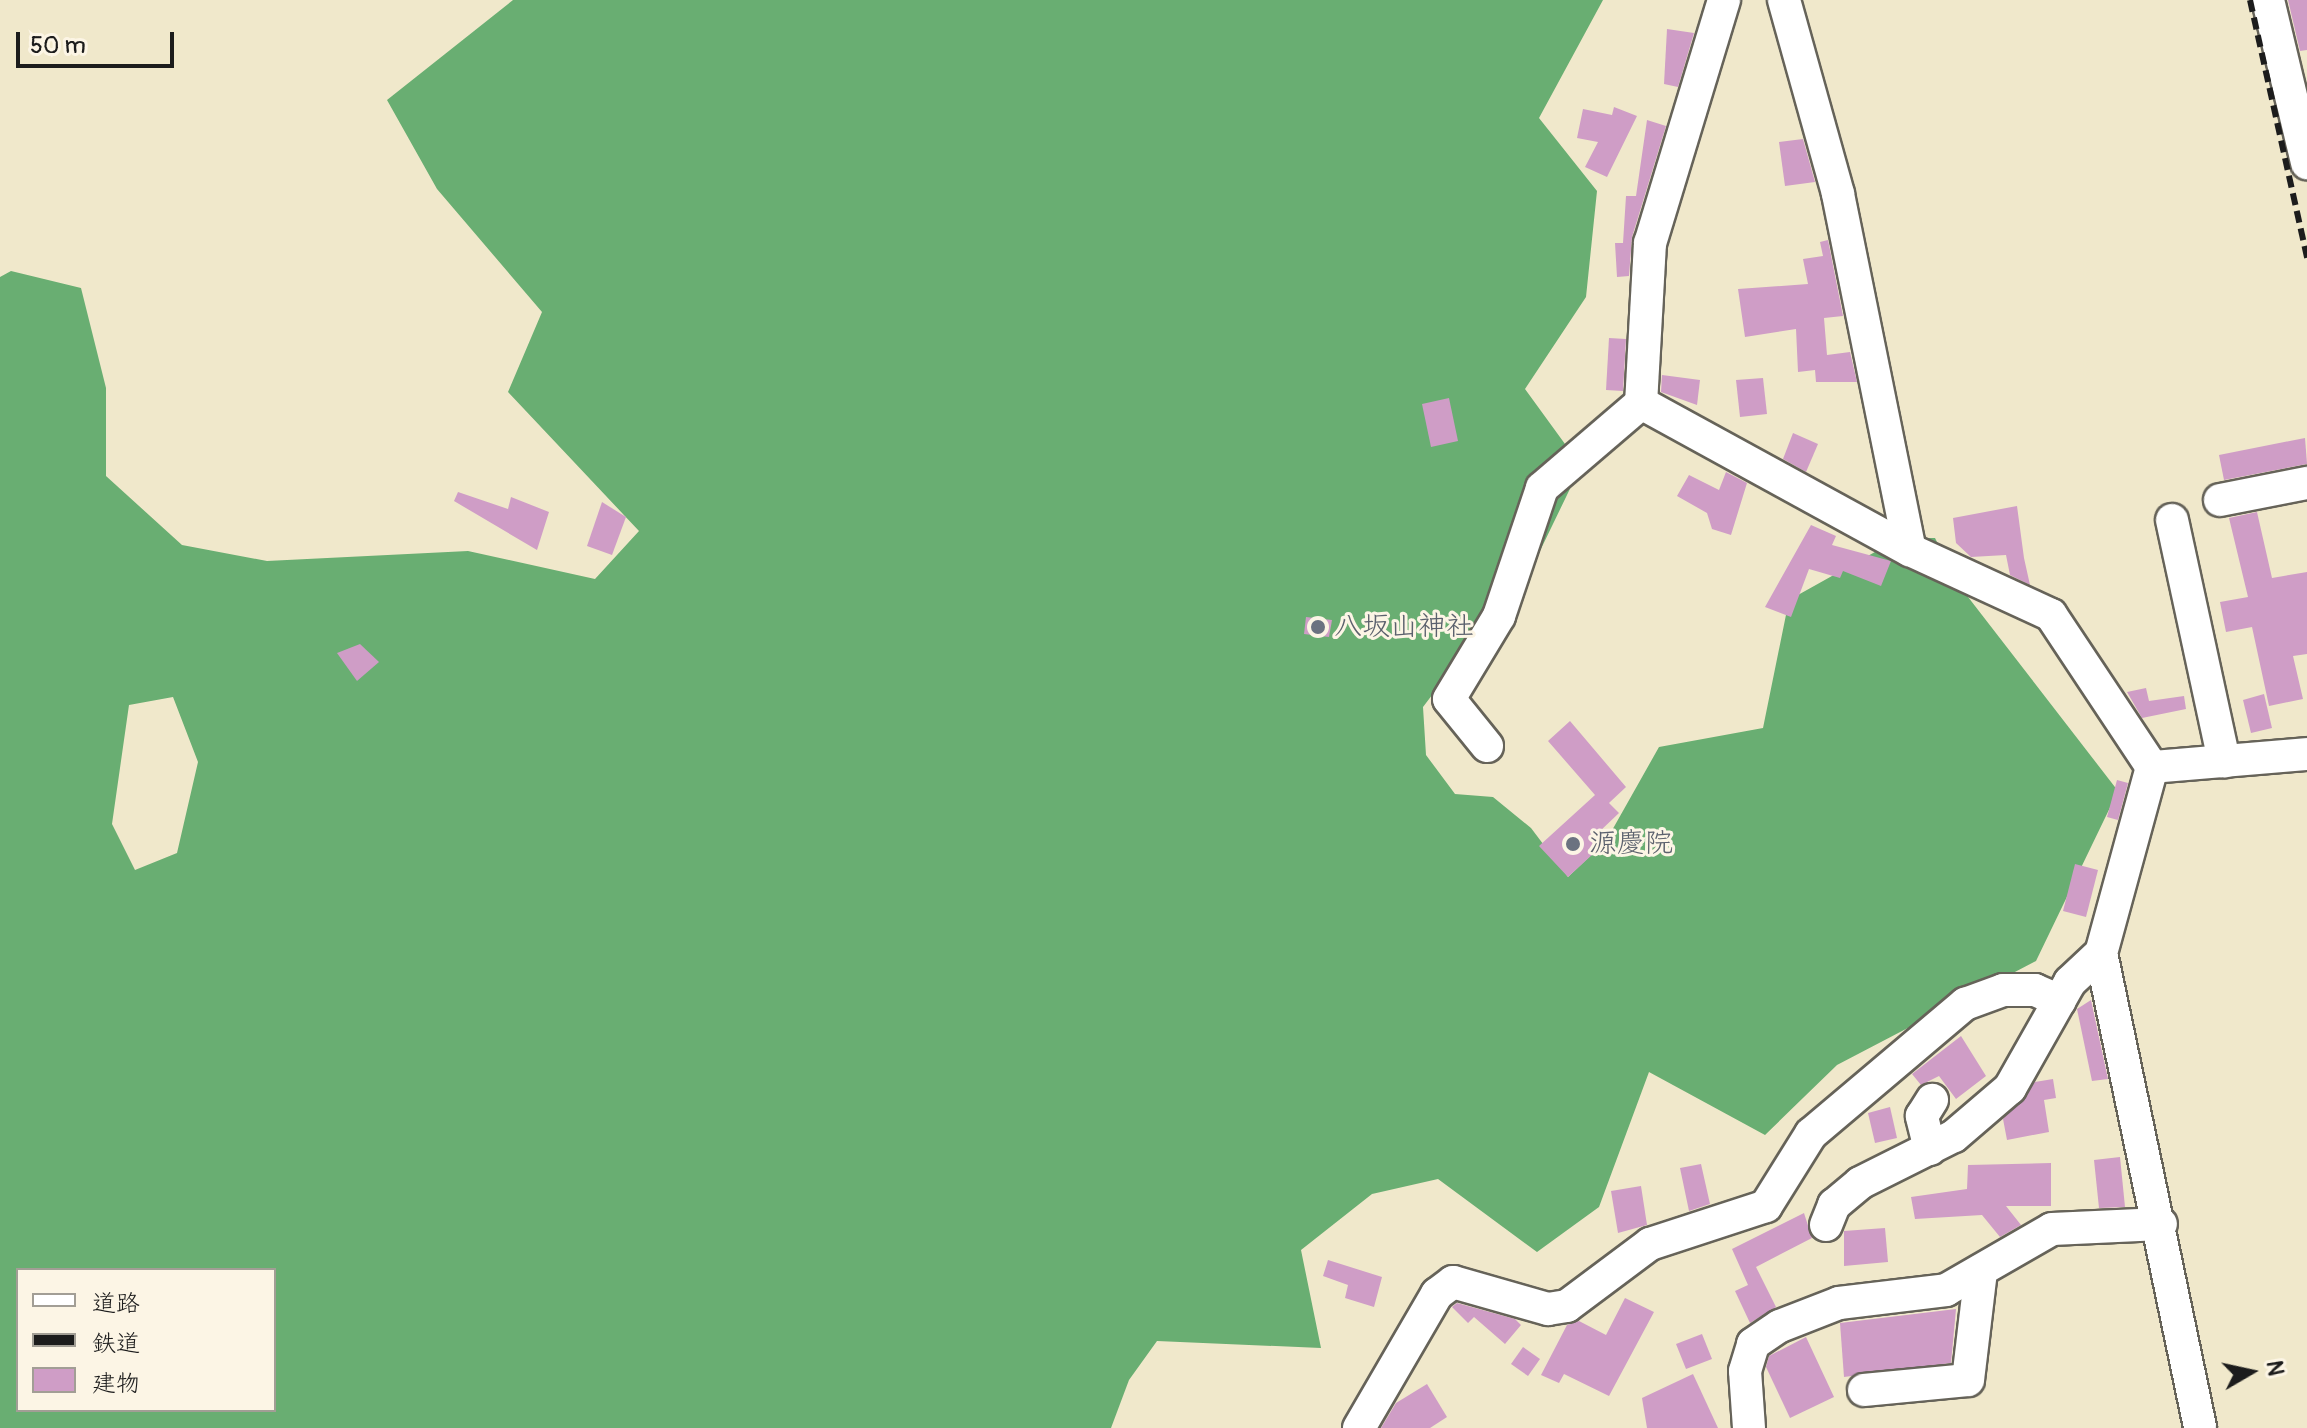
<!DOCTYPE html>
<meta charset="utf-8">
<style>
body{margin:0}
#map{position:relative;width:2307px;height:1428px;overflow:hidden;background:#f0e8cb;font-family:Pangolin,"Klee One",sans-serif}
div>[style]{position:absolute}
.forest>*{inset:0;background:#69ae72}
.building>*{inset:0;background:#cf9dc6}
.roads{filter:drop-shadow(2px 0 #666359) drop-shadow(-2px 0 #666359) drop-shadow(0 2px #666359) drop-shadow(0 -2px #666359)}
.minor>*{height:32px;margin:-16px;padding:0 16px;transform-origin:16px;border-radius:16px;background:#fff}
.rail>*{height:6px;margin-top:-3px;transform-origin:0;background:repeating-linear-gradient(90deg,#1c1c1c 0 12px,transparent 0 18px)}
.dots>*{width:22px;height:22px;translate:-50% -50%;box-sizing:border-box;border:4px solid #fcf5e5;border-radius:50%}
span{translate:-50% -50%;white-space:nowrap;text-align:center;line-height:1.15;-webkit-text-stroke:6px #fcf5e5;paint-order:stroke}
.worship-label{font-size:28px;color:#5b616d}
.left{translate:0 -50%;text-align:left}
.legend{position:absolute;left:16px;top:1268px;width:260px;height:144px;box-sizing:border-box;background:#fcf5e5;border:2px solid #a29e95;margin:0;padding:10px 14px;list-style:none;font-size:24px;color:#1c1c1c}
.legend li{display:flex;align-items:center;gap:16px;height:40px}
.legend b{width:40px;border:2px solid #a29e95}
.north{position:absolute;left:2211px;top:1332px;width:80px;height:80px;-webkit-text-stroke:6px #fcf5e5;paint-order:stroke;rotate:81deg;font-size:22px;font-weight:700;line-height:32px;text-align:center;color:#1c1c1c}
.north::after{content:'';display:block;margin:auto;width:28px;height:36px;background:#1c1c1c;clip-path:polygon(50% 0,100% 100%,50% 72%,0 100%)}
.scale{position:absolute;left:16px;top:32px;width:158px;height:36px;box-sizing:border-box;border:4px solid #1c1c1c;border-top:0;padding-left:10px;font-size:24px;line-height:28px;white-space:nowrap;color:#1c1c1c;-webkit-text-stroke:6px #fcf5e5;paint-order:stroke}
</style>
<div id="map">
<div class="forest">
<div style="clip-path:polygon(evenodd,513px 0,1603px 0,1539px 118px,1597px 191px,1586px 297px,1525px 389px,1581px 466px,1538px 555px,1423px 707px,1426px 755px,1455px 794px,1493px 797px,1531px 828px,1568px 877px,1606px 841px,1659px 747px,1763px 728px,1789px 600px,1900px 538px,1935px 538px,1958px 584px,2118px 791px,2036px 961px,1837px 1065px,1765px 1135px,1649px 1072px,1599px 1207px,1537px 1252px,1438px 1179px,1372px 1194px,1301px 1250px,1321px 1348px,1157px 1341px,1129px 1380px,1111px 1428px,0 1428px,0 277px,11px 271px,81px 288px,106px 388px,106px 476px,182px 545px,267px 561px,468px 551px,595px 579px,639px 531px,508px 392px,542px 312px,437px 189px,387px 100px,513px 0,173px 697px,198px 762px,177px 853px,135px 870px,112px 824px,129px 705px,173px 697px,513px 0,18px 1270px,274px 1270px,274px 1410px,18px 1410px,18px 1270px)"></div>
</div>
<div class="building">
<div style="clip-path:polygon(2288px 0,2307px 0,2307px 50px,2300px 51px)"></div>
<div style="clip-path:polygon(1667px 29px,1694px 33px,1678px 87px,1664px 84px)"></div>
<div style="clip-path:polygon(1614px 107px,1637px 116px,1607px 177px,1585px 167px,1598px 142px,1577px 138px,1583px 109px,1612px 115px)"></div>
<div style="clip-path:polygon(1647px 120px,1666px 126px,1632px 237px,1629px 276px,1617px 277px,1615px 243px,1623px 243px,1626px 196px,1636px 196px)"></div>
<div style="clip-path:polygon(1803px 139px,1815px 182px,1785px 186px,1779px 142px)"></div>
<div style="clip-path:polygon(1828px 240px,1843px 316px,1824px 318px,1827px 355px,1850px 352px,1857px 382px,1816px 382px,1815px 370px,1798px 372px,1796px 329px,1745px 337px,1738px 289px,1808px 284px,1803px 259px,1823px 256px,1820px 242px)"></div>
<div style="clip-path:polygon(1609px 338px,1626px 339px,1623px 391px,1606px 390px)"></div>
<div style="clip-path:polygon(1662px 375px,1700px 380px,1697px 405px,1661px 392px)"></div>
<div style="clip-path:polygon(1763px 378px,1767px 414px,1740px 417px,1736px 380px)"></div>
<div style="clip-path:polygon(1449px 398px,1458px 441px,1431px 447px,1422px 404px)"></div>
<div style="clip-path:polygon(1793px 433px,1818px 444px,1806px 472px,1783px 459px)"></div>
<div style="clip-path:polygon(2305px 438px,2307px 464px,2224px 480px,2219px 455px)"></div>
<div style="clip-path:polygon(1726px 472px,1747px 483px,1731px 535px,1712px 529px,1707px 513px,1677px 496px,1689px 475px,1719px 490px)"></div>
<div style="clip-path:polygon(458px 492px,508px 509px,511px 497px,549px 512px,537px 550px,454px 501px)"></div>
<div style="clip-path:polygon(602px 502px,626px 517px,612px 555px,587px 546px)"></div>
<div style="clip-path:polygon(2017px 506px,2024px 558px,2030px 585px,2010px 575px,2006px 555px,1971px 557px,1956px 543px,1953px 518px)"></div>
<div style="clip-path:polygon(2257px 512px,2272px 578px,2307px 572px,2307px 654px,2293px 656px,2303px 699px,2269px 706px,2252px 627px,2226px 632px,2220px 602px,2248px 597px,2229px 518px)"></div>
<div style="clip-path:polygon(1811px 525px,1836px 536px,1832px 545px,1891px 561px,1881px 586px,1843px 571px,1840px 578px,1809px 569px,1791px 617px,1765px 607px)"></div>
<div style="clip-path:polygon(1306px 617px,1332px 620px,1329px 637px,1304px 634px)"></div>
<div style="clip-path:polygon(360px 644px,379px 662px,357px 681px,337px 653px)"></div>
<div style="clip-path:polygon(2146px 688px,2149px 701px,2184px 696px,2186px 709px,2142px 718px,2127px 692px)"></div>
<div style="clip-path:polygon(2264px 694px,2272px 728px,2251px 733px,2243px 700px)"></div>
<div style="clip-path:polygon(1570px 721px,1626px 787px,1609px 803px,1619px 813px,1598px 833px,1606px 842px,1568px 877px,1539px 846px,1595px 795px,1548px 741px)"></div>
<div style="clip-path:polygon(2117px 780px,2128px 783px,2118px 820px,2107px 817px)"></div>
<div style="clip-path:polygon(2075px 864px,2098px 870px,2086px 917px,2063px 911px)"></div>
<div style="clip-path:polygon(2091px 1000px,2108px 1079px,2092px 1081px,2077px 1009px)"></div>
<div style="clip-path:polygon(1961px 1036px,1986px 1076px,1956px 1099px,1939px 1076px,1921px 1085px,1912px 1074px)"></div>
<div style="clip-path:polygon(2053px 1079px,2056px 1098px,2044px 1100px,2049px 1132px,2007px 1140px,2003px 1119px,2035px 1082px)"></div>
<div style="clip-path:polygon(1890px 1107px,1897px 1138px,1875px 1143px,1868px 1113px)"></div>
<div style="clip-path:polygon(2120px 1157px,2125px 1207px,2099px 1208px,2094px 1160px)"></div>
<div style="clip-path:polygon(2051px 1163px,2051px 1206px,2006px 1206px,2021px 1225px,2000px 1237px,1982px 1215px,1915px 1219px,1911px 1197px,1967px 1189px,1968px 1165px)"></div>
<div style="clip-path:polygon(1701px 1164px,1710px 1204px,1689px 1211px,1680px 1168px)"></div>
<div style="clip-path:polygon(1641px 1186px,1647px 1225px,1618px 1233px,1611px 1191px)"></div>
<div style="clip-path:polygon(1804px 1213px,1812px 1238px,1756px 1267px,1776px 1307px,1750px 1323px,1735px 1291px,1748px 1285px,1732px 1249px)"></div>
<div style="clip-path:polygon(1885px 1228px,1888px 1262px,1844px 1266px,1844px 1231px)"></div>
<div style="clip-path:polygon(1328px 1260px,1382px 1277px,1374px 1307px,1345px 1298px,1348px 1285px,1323px 1276px)"></div>
<div style="clip-path:polygon(1625px 1298px,1654px 1312px,1609px 1396px,1564px 1374px,1559px 1383px,1541px 1375px,1567px 1325px,1579px 1321px,1606px 1335px)"></div>
<div style="clip-path:polygon(1457px 1303px,1515px 1319px,1521px 1325px,1505px 1344px,1474px 1317px,1468px 1323px,1452px 1307px)"></div>
<div style="clip-path:polygon(1956px 1309px,1951px 1363px,1844px 1377px,1840px 1323px)"></div>
<div style="clip-path:polygon(1702px 1334px,1712px 1359px,1686px 1369px,1676px 1344px)"></div>
<div style="clip-path:polygon(1806px 1337px,1834px 1397px,1790px 1418px,1766px 1367px,1769px 1356px)"></div>
<div style="clip-path:polygon(1523px 1347px,1540px 1359px,1528px 1376px,1511px 1364px)"></div>
<div style="clip-path:polygon(1693px 1374px,1718px 1428px,1647px 1428px,1642px 1398px)"></div>
<div style="clip-path:polygon(1427px 1384px,1447px 1417px,1430px 1428px,1381px 1428px,1396px 1403px)"></div>
</div>
<div class="roads">
<div class="minor">
<div style="left:1724px;top:0;width:254px;rotate:106.9deg"></div>
<div style="left:1650px;top:243px;width:160px;rotate:93.2deg"></div>
<div style="left:1641px;top:403px;width:307px;rotate:28.7deg"></div>
<div style="left:1910px;top:550px;width:155px;rotate:24.7deg"></div>
<div style="left:2051px;top:615px;width:182px;rotate:56.4deg"></div>
<div style="left:2152px;top:767px;width:193px;rotate:105.3deg"></div>
<div style="left:2101px;top:953px;width:485px;rotate:78.2deg"></div>
<div style="left:1784px;top:0;width:201px;rotate:74.4deg"></div>
<div style="left:1838px;top:194px;width:363px;rotate:78.6deg"></div>
<div style="left:2268px;top:0;width:168px;rotate:76.5deg"></div>
<div style="left:2220px;top:500px;width:89px;rotate:-11.1deg"></div>
<div style="left:2172px;top:520px;width:247px;rotate:77.8deg"></div>
<div style="left:1487px;top:746px;width:60px;rotate:-129deg"></div>
<div style="left:1449px;top:699px;width:97px;rotate:-58.9deg"></div>
<div style="left:1499px;top:616px;width:135px;rotate:-71.4deg"></div>
<div style="left:1542px;top:488px;width:130px;rotate:-40.6deg"></div>
<div style="left:2152px;top:767px;width:156px;rotate:-4.8deg"></div>
<div style="left:1930px;top:1149px;width:34px;rotate:-104deg"></div>
<div style="left:1922px;top:1116px;width:19px;rotate:-58deg"></div>
<div style="left:1826px;top:1225px;width:22px;rotate:-68deg"></div>
<div style="left:1834px;top:1205px;width:34px;rotate:-40deg"></div>
<div style="left:1860px;top:1183px;width:105px;rotate:-26.6deg"></div>
<div style="left:1954px;top:1136px;width:74px;rotate:-40.6deg"></div>
<div style="left:2010px;top:1088px;width:122px;rotate:-60.5deg"></div>
<div style="left:2070px;top:982px;width:42px;rotate:-43.1deg"></div>
<div style="left:1864px;top:1390px;width:104px;rotate:-5.5deg"></div>
<div style="left:1968px;top:1380px;width:110px;rotate:-83.2deg"></div>
<div style="left:1359px;top:1428px;width:155px;rotate:-59.8deg"></div>
<div style="left:1437px;top:1294px;width:20px;rotate:-37deg"></div>
<div style="left:1453px;top:1282px;width:99px;rotate:15.9deg"></div>
<div style="left:1548px;top:1309px;width:19px;rotate:-9deg"></div>
<div style="left:1567px;top:1306px;width:104px;rotate:-36.8deg"></div>
<div style="left:1650px;top:1244px;width:122px;rotate:-18.1deg"></div>
<div style="left:1766px;top:1206px;width:85px;rotate:-58deg"></div>
<div style="left:1811px;top:1134px;width:202px;rotate:-40.2deg"></div>
<div style="left:1965px;top:1004px;width:40px;rotate:-20.2deg"></div>
<div style="left:2003px;top:990px;width:32px"></div>
<div style="left:2035px;top:990px;width:27px;rotate:24deg"></div>
<div style="left:1749px;top:1428px;width:57px;rotate:-94deg"></div>
<div style="left:1745px;top:1371px;width:28px;rotate:-73deg"></div>
<div style="left:1753px;top:1344px;width:32px;rotate:-34deg"></div>
<div style="left:1780px;top:1326px;width:63px;rotate:-21.3deg"></div>
<div style="left:1839px;top:1303px;width:108px;rotate:-6.9deg"></div>
<div style="left:1946px;top:1290px;width:122px;rotate:-29.9deg"></div>
<div style="left:2052px;top:1229px;width:109px;rotate:-2.6deg"></div>
</div>
</div>
<div class="rail">
<div style="left:2250px;top:0;width:264px;rotate:77.5deg"></div>
</div>
<div class="dots">
<div style="left:1318px;top:627px;background:#6b7280"></div>
<div style="left:1573px;top:844px;background:#6b7280"></div>
</div>
<div class="worship-label">
<span class="left" style="left:1334px;top:627px">八坂山神社</span>
<span class="left" style="left:1589px;top:844px">源慶院</span>
</div>
<ul class="legend">
<li><b style="height:10px;background:#fff"></b>道路</li>
<li><b style="height:10px;background:#1c1c1c"></b>鉄道</li>
<li><b style="height:22px;background:#cf9dc6"></b>建物</li>
</ul>
<div class="north">N</div>
<div class="scale">50 m</div>
</div>
